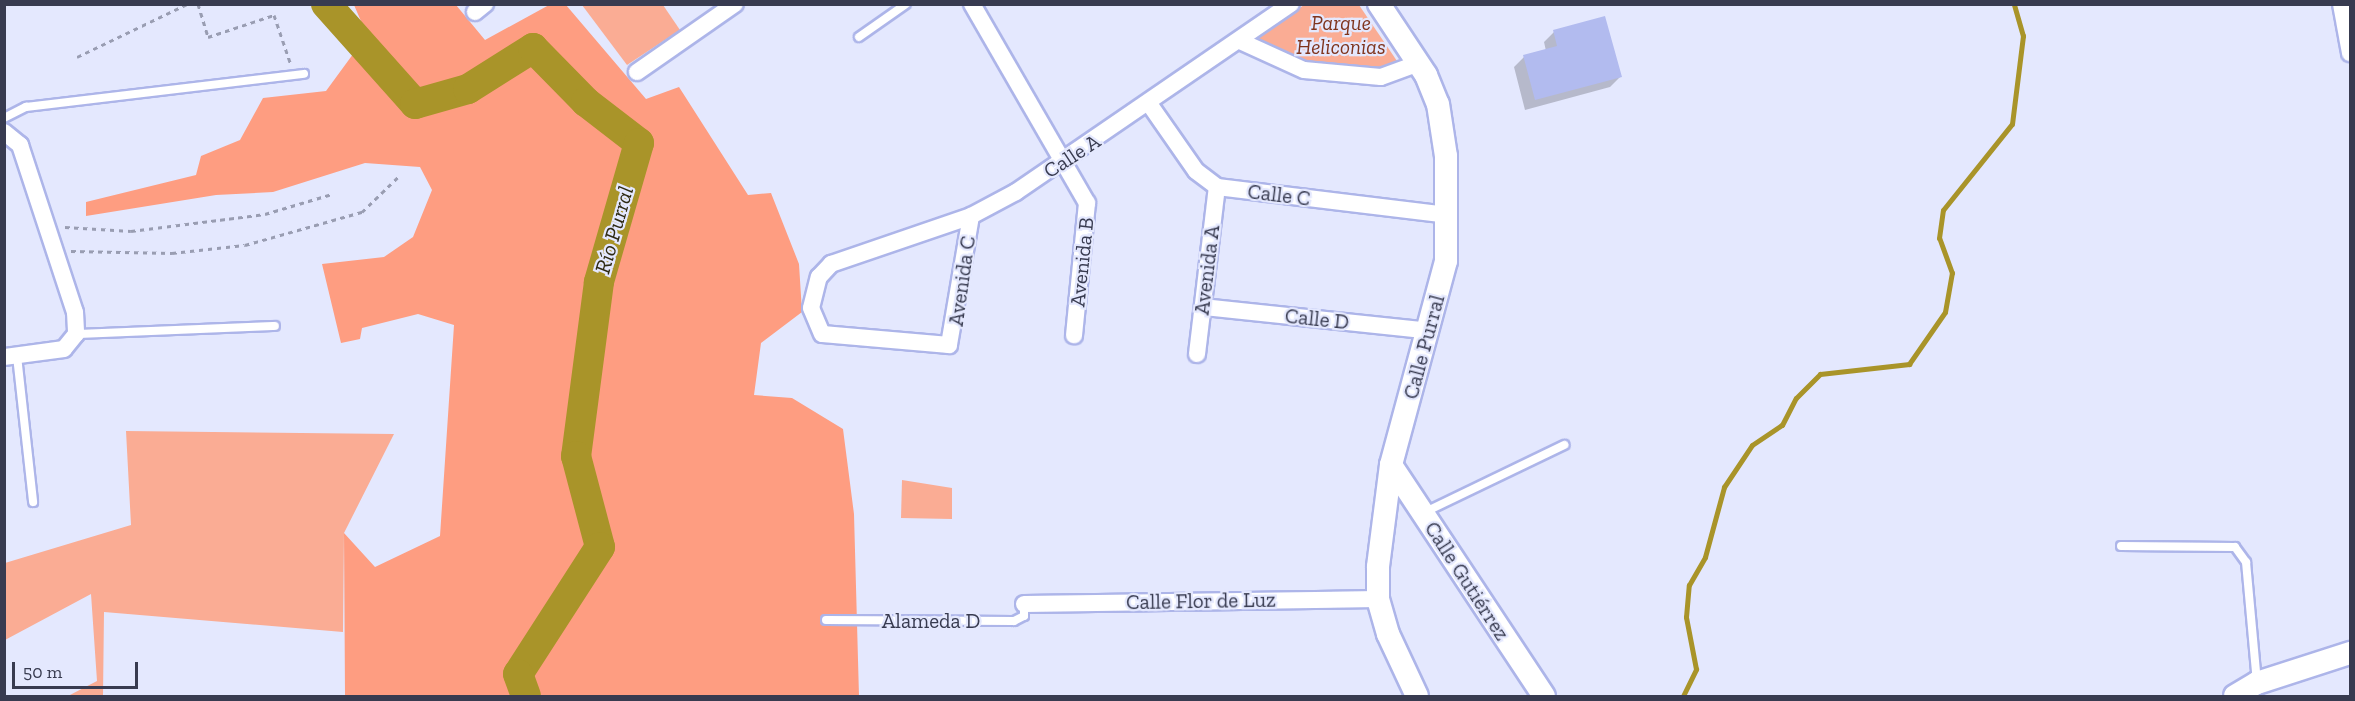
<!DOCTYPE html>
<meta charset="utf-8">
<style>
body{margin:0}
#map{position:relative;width:2355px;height:701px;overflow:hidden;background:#e4e8fe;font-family:"Zilla Slab",serif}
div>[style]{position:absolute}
.green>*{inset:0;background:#faac94}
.forest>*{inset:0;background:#fe9d81}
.shadow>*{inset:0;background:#0003}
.stream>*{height:5px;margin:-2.5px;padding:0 2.5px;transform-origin:2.5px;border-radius:2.5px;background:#a99429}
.river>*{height:30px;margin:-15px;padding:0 15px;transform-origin:15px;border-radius:15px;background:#a99429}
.building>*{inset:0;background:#b2bbef}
.path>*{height:3px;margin-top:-1.5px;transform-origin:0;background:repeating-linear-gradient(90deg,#999db2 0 4.5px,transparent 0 9px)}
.roads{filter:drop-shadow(2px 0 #adb5e9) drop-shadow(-2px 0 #adb5e9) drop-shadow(0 2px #adb5e9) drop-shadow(0 -2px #adb5e9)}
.lane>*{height:8px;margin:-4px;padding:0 4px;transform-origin:4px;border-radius:4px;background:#fff}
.street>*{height:16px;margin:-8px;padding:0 8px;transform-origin:8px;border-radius:8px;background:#fff}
.secondary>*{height:22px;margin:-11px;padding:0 11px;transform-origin:11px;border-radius:11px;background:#fff}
span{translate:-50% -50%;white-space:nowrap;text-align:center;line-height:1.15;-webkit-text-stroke:4.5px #e4e8fe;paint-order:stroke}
.park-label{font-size:21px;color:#7f341d;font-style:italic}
.street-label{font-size:21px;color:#383b50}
.water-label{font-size:22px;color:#2e2a13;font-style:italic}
.frame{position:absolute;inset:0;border:6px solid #383b50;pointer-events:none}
.scale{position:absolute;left:12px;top:662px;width:126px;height:27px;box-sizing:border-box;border:3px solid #383b50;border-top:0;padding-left:8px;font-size:18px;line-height:21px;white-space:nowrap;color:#383b50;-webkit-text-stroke:4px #e4e8fe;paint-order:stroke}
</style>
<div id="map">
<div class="green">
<div style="clip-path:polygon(582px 5px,663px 5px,680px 30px,627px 65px)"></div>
<div style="clip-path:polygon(1304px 5px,1359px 5px,1397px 61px,1378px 70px,1316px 64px,1275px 56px,1254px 40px)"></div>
<div style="clip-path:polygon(126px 431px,394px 434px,344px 533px,343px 632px,104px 612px,103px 696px,68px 696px,97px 681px,91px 594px,5px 640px,5px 563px,131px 525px)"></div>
<div style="clip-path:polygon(902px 480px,952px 488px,952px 519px,901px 518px)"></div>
</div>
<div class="forest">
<div style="clip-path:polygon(354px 5px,456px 5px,485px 40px,549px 5px,566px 5px,646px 99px,679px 87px,748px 195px,771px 193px,799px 264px,802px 312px,761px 343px,754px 395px,792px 398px,843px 429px,854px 514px,859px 696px,345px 696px,344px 533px,375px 567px,440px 536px,454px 325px,418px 314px,362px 328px,360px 339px,341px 343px,322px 264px,384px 257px,413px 237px,432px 190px,420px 167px,365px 163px,273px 192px,216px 195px,86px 216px,86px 202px,196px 175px,201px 156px,240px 140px,263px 98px,326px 91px,367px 35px)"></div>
</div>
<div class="shadow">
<div style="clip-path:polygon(1554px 32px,1620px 77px,1610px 87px,1525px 110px,1514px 67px,1524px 57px,1546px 51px,1544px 42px)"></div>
</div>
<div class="stream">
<div style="left:1683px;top:696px;width:30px;rotate:-64deg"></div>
<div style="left:1696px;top:669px;width:53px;rotate:-100.9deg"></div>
<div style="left:1686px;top:617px;width:32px;rotate:-85deg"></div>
<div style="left:1689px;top:585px;width:32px;rotate:-60deg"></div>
<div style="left:1705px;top:557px;width:73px;rotate:-74.8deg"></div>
<div style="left:1724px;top:487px;width:50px;rotate:-56.3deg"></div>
<div style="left:1752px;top:445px;width:36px;rotate:-34deg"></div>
<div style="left:1782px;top:425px;width:30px;rotate:-63deg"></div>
<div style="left:1796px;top:398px;width:34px;rotate:-45deg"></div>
<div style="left:1820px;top:374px;width:90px;rotate:-6.4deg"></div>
<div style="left:1909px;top:364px;width:63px;rotate:-55.3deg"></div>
<div style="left:1945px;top:312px;width:40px;rotate:-80deg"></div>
<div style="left:1952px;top:273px;width:37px;rotate:-110deg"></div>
<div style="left:1939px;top:238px;width:28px;rotate:-82deg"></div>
<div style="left:1943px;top:210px;width:110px;rotate:-51.3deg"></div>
<div style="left:2012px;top:124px;width:89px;rotate:-82.9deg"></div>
<div style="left:2023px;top:36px;width:33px;rotate:-106deg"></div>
</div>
<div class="river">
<div style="left:326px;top:4px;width:134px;rotate:48.3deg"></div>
<div style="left:415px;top:104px;width:55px;rotate:-15.8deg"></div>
<div style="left:468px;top:89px;width:77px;rotate:-32.2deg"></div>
<div style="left:533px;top:48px;width:76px;rotate:45.5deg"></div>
<div style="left:586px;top:102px;width:67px;rotate:37.7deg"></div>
<div style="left:639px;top:143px;width:145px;rotate:106.1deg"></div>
<div style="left:599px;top:282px;width:176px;rotate:97.5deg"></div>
<div style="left:576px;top:456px;width:94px;rotate:75.2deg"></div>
<div style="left:600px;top:547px;width:151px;rotate:122.8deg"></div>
<div style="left:518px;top:674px;width:23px;rotate:70deg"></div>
</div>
<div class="building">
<div style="clip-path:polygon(1605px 16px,1622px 77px,1535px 100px,1523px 55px,1557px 46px,1553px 30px)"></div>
</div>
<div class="path">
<div style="left:198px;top:4px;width:34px;rotate:73deg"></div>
<div style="left:208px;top:37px;width:70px;rotate:-18.4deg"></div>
<div style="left:274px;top:15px;width:53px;rotate:71.2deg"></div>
<div style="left:77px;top:57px;width:122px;rotate:-25.7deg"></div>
<div style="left:65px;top:227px;width:66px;rotate:3.5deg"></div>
<div style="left:131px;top:231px;width:135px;rotate:-7.2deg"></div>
<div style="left:265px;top:214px;width:70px;rotate:-16.6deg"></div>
<div style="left:71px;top:251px;width:101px;rotate:1.1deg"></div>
<div style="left:172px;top:253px;width:73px;rotate:-6.3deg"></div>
<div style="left:245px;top:245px;width:122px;rotate:-15.8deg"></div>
<div style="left:362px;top:212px;width:53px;rotate:-44.2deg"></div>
</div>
<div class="roads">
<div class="lane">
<div style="left:859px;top:37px;width:57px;rotate:-35.1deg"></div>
<div style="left:4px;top:118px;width:25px;rotate:-27deg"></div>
<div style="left:26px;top:107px;width:280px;rotate:-6.8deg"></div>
<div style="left:76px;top:334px;width:199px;rotate:-2.3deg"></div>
<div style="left:17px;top:356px;width:147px;rotate:83.7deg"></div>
<div style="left:1423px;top:513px;width:157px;rotate:-25.7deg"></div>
<div style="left:2121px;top:546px;width:114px;rotate:0.5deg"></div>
<div style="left:2235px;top:547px;width:19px;rotate:54deg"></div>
<div style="left:2246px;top:562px;width:121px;rotate:84.8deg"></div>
<div style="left:826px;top:620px;width:188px;rotate:0.3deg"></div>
<div style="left:1014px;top:621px;width:11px;rotate:-27deg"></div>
<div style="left:1024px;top:616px;width:12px;rotate:-90deg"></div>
</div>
<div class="street">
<div style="left:972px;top:4px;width:230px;rotate:60deg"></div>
<div style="left:1087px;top:203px;width:133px;rotate:95.6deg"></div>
<div style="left:2341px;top:4px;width:50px;rotate:79.6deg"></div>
<div style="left:475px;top:12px;width:13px;rotate:-39deg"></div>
<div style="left:1240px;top:41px;width:70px;rotate:24.4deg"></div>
<div style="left:1304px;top:70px;width:77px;rotate:5.2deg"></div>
<div style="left:1381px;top:77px;width:40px;rotate:-20.2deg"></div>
<div style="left:637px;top:72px;width:119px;rotate:-34.8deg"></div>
<div style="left:1150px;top:105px;width:80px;rotate:55.1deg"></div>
<div style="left:1196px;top:171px;width:26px;rotate:37deg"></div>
<div style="left:1217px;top:187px;width:232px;rotate:6.9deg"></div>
<div style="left:4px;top:132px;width:21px;rotate:39deg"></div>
<div style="left:20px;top:145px;width:176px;rotate:71.8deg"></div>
<div style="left:75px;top:312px;width:22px;rotate:87deg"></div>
<div style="left:76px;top:334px;width:19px;rotate:129deg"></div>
<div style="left:64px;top:349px;width:61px;rotate:172.4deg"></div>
<div style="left:971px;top:216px;width:131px;rotate:99.7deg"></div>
<div style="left:949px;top:345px;width:127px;rotate:-175deg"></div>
<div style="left:822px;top:334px;width:28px;rotate:-113deg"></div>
<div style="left:811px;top:308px;width:32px;rotate:-76deg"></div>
<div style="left:819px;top:277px;width:18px;rotate:-47deg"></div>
<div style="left:831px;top:264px;width:148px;rotate:-18.9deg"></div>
<div style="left:971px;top:216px;width:51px;rotate:-28.1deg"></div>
<div style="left:1016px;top:192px;width:333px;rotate:-34.4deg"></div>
<div style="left:1203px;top:307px;width:228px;rotate:6deg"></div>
<div style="left:1197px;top:354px;width:168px;rotate:-83.2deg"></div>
<div style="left:1024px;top:604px;width:354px;rotate:-0.8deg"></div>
</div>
<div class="secondary">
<div style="left:1379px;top:4px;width:85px;rotate:56.5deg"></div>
<div style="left:1426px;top:75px;width:31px;rotate:68deg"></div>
<div style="left:1438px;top:104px;width:53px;rotate:81.3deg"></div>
<div style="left:1446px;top:156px;width:105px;rotate:90deg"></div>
<div style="left:1446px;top:261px;width:211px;rotate:105.1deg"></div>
<div style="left:1391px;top:465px;width:103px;rotate:97.3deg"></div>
<div style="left:1378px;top:567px;width:32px;rotate:90deg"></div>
<div style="left:1378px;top:599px;width:36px;rotate:74deg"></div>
<div style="left:1388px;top:634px;width:68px;rotate:64.9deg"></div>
<div style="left:1391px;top:465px;width:277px;rotate:56.5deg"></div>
<div style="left:2235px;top:696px;width:26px;rotate:-31deg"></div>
<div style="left:2257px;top:683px;width:98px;rotate:-17.9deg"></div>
</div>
</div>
<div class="park-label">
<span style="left:1341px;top:35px">Parque<br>Heliconias</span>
</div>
<div class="street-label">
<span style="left:1072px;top:156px;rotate:-33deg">Calle A</span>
<span style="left:1279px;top:195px;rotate:7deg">Calle C</span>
<span style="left:1082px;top:262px;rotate:-84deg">Avenida B</span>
<span style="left:1207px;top:270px;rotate:-83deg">Avenida A</span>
<span style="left:962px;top:281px;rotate:-82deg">Avenida C</span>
<span style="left:1317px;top:319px;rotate:6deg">Calle D</span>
<span style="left:1424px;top:347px;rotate:-75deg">Calle Purral</span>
<span style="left:1467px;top:581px;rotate:57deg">Calle Gutiérrez</span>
<span style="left:1201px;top:601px;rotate:-1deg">Calle Flor de Luz</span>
<span style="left:931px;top:621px">Alameda D</span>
</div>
<div class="water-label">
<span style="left:614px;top:230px;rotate:-74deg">Río Purral</span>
</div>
<div class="frame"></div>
<div class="scale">50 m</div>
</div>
